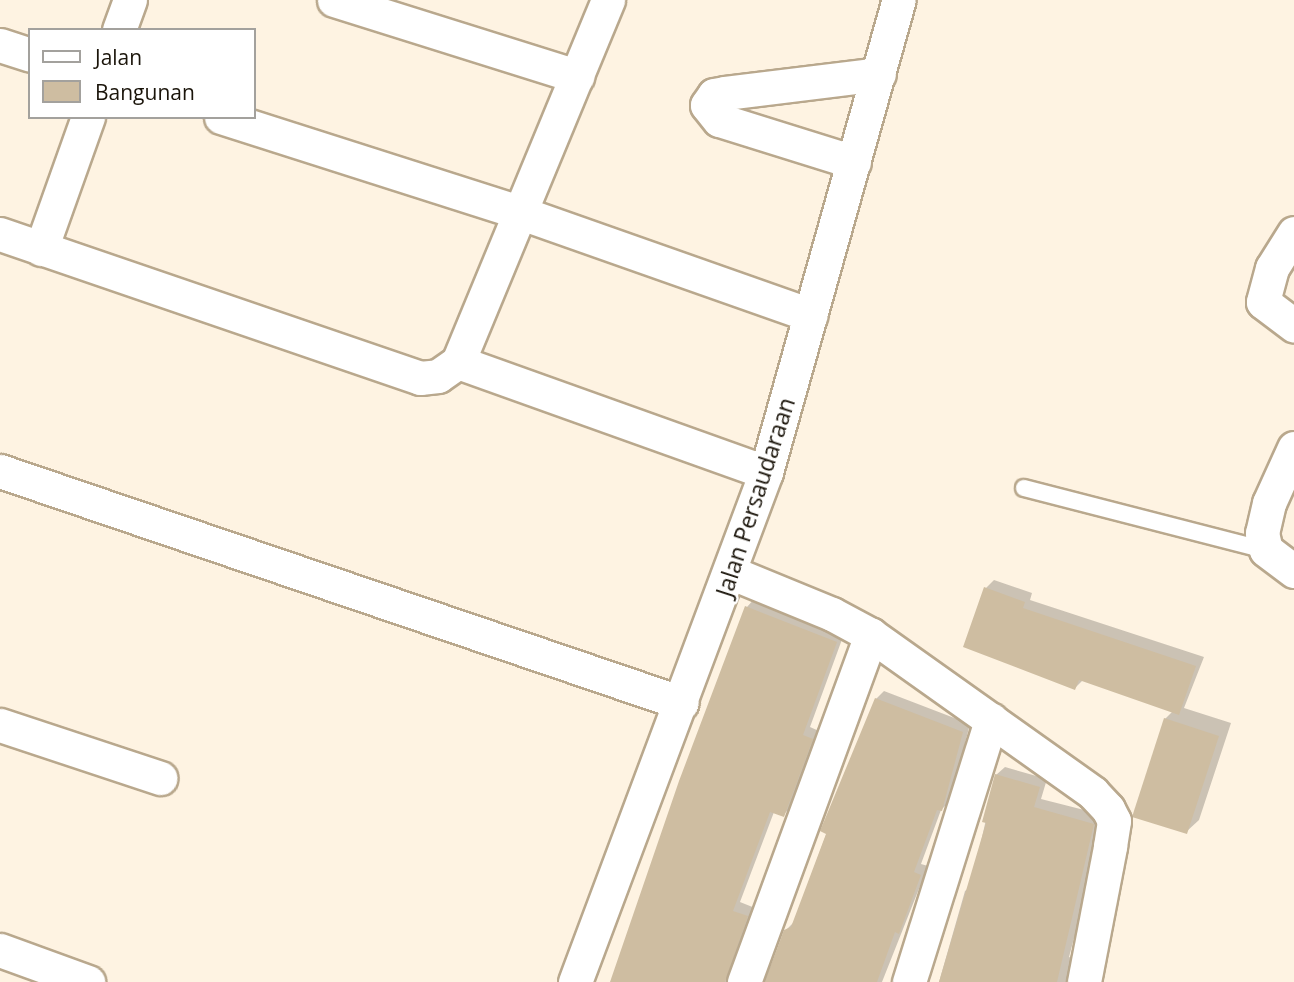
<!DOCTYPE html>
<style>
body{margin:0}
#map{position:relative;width:1294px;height:982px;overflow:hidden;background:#fef3e2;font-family:"Open Sans",sans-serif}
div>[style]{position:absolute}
.shadow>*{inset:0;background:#0003}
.building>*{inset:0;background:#cebda1}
.roads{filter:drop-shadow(2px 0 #b9a88d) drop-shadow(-2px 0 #b9a88d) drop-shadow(0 2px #b9a88d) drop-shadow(0 -2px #b9a88d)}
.lane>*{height:16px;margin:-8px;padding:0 8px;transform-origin:8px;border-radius:8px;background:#fff}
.street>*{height:33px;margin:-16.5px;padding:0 16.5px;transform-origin:16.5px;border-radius:16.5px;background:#fff}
span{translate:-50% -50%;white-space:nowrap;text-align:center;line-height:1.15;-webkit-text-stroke:5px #fff;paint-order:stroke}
.street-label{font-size:23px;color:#1a140a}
.legend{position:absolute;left:28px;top:28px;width:228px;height:91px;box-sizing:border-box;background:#fff;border:2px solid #a3a19d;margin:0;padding:9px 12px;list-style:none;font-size:21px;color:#1a140a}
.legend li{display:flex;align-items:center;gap:14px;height:35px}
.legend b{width:35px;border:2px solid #a3a19d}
</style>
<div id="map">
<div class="shadow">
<div style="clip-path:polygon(994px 580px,1032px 593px,1030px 600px,1204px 657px,1184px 708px,1231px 723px,1199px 820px,1186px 832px,1165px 719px,1173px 711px,1083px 680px,1075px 688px,986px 588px)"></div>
<div style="clip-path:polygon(755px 598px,844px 634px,810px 727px,819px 731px,791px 807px,783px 815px,774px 812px,740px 902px,755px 908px,736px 982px,612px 982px,747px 607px)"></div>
<div style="clip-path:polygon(884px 691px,970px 724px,950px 801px,941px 810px,921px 864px,928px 866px,882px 982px,764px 982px,785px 931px,794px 922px,876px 699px)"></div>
<div style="clip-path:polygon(1005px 767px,1047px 779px,1041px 799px,1100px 814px,1088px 886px,1069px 957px,1075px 959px,1071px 982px,939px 982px,965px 891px,971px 886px,996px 775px)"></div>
</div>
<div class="building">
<div style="clip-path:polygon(984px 587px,1025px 602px,1023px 608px,1196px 666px,1179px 715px,1079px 680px,1075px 690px,963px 647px)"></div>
<div style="clip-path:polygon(745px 606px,837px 642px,803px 735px,813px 739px,784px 817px,770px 812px,733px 911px,748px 916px,725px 982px,610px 982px,679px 781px)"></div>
<div style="clip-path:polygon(875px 698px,963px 732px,942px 811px,937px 810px,914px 872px,921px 875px,899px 934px,895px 932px,877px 982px,765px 982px,784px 930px,791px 927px,826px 834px,820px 831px)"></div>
<div style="clip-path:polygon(1164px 718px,1219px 736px,1187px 834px,1132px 817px)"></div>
<div style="clip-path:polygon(995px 774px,1040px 787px,1034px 807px,1094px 824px,1057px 982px,939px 982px,986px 823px,982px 822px)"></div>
</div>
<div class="roads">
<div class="lane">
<div style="left:1024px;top:488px;width:250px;rotate:14.4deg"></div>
</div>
<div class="street">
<div style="left:334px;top:0;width:255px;rotate:17.4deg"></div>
<div style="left:608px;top:0;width:392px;rotate:112.5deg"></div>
<div style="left:458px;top:362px;width:327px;rotate:19.7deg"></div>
<div style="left:119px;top:30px;width:32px;rotate:-70deg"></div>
<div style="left:0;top:45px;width:32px;rotate:18deg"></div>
<div style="left:221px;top:117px;width:315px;rotate:17.7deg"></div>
<div style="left:521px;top:213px;width:307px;rotate:19.4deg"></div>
<div style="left:854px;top:162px;width:141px;rotate:-162.7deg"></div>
<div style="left:719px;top:120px;width:19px;rotate:-129deg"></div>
<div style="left:707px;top:105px;width:12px;rotate:-55deg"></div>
<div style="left:714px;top:95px;width:11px;rotate:-10deg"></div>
<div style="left:725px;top:93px;width:155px;rotate:-7deg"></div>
<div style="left:1294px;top:233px;width:41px;rotate:122.2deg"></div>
<div style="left:1272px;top:268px;width:35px;rotate:105deg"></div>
<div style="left:1263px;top:302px;width:39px;rotate:37deg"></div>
<div style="left:0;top:234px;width:444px;rotate:18.9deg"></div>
<div style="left:420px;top:378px;width:18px;rotate:-6deg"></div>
<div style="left:438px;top:376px;width:24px;rotate:-35deg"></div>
<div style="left:41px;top:249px;width:140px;rotate:-70.4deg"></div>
<div style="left:1294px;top:448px;width:60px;rotate:114.4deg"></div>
<div style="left:1269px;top:503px;width:31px;rotate:103deg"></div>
<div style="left:1262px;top:533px;width:17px;rotate:77deg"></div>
<div style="left:1266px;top:550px;width:35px;rotate:37deg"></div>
<div style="left:0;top:471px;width:720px;rotate:18.79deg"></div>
<div style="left:732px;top:573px;width:108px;rotate:22.3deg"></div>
<div style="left:832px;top:614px;width:44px;rotate:28.3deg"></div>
<div style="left:871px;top:635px;width:272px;rotate:35.4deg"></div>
<div style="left:1093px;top:793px;width:22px;rotate:47deg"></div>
<div style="left:1108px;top:809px;width:13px;rotate:63deg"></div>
<div style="left:1114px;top:821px;width:26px;rotate:99deg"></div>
<div style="left:1110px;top:847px;width:137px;rotate:100.9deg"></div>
<div style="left:0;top:725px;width:169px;rotate:18.3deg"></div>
<div style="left:0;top:950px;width:94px;rotate:20deg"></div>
<div style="left:575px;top:982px;width:545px;rotate:-69.47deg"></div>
<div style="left:766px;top:472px;width:490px;rotate:-74.3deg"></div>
<div style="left:744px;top:982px;width:370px;rotate:-69.9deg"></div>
<div style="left:909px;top:982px;width:275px;rotate:-72.6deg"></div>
</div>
</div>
<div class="street-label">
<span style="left:755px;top:497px;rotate:-72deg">Jalan Persaudaraan</span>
</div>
<ul class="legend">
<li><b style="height:9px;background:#fff"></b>Jalan</li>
<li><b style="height:19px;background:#cebda1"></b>Bangunan</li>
</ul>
</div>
